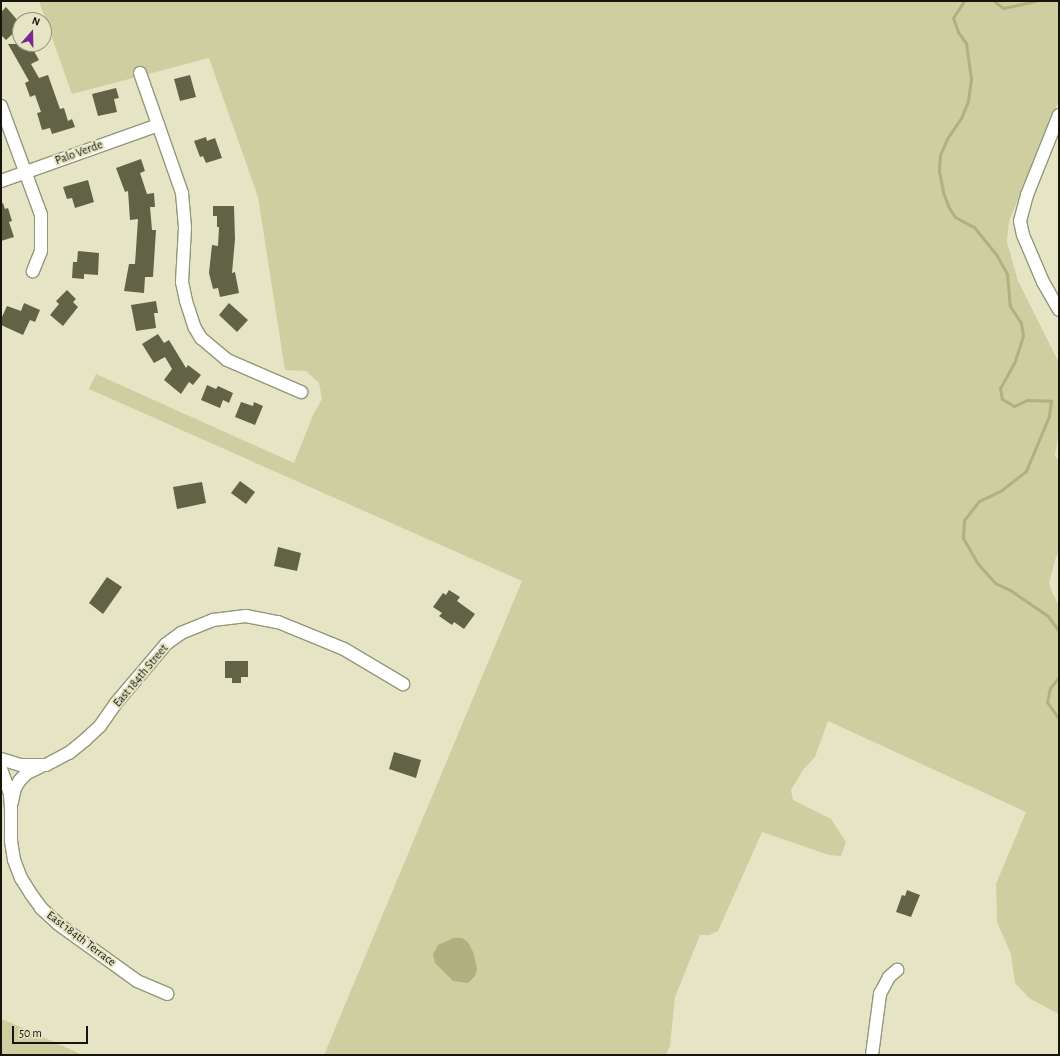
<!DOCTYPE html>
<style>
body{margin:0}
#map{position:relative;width:1060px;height:1056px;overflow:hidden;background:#e5e5c6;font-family:"Alegreya Sans",sans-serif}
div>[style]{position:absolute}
.green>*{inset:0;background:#cecea1}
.water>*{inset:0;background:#b1b07f}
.stream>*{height:3px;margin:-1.5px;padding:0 1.5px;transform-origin:1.5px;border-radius:1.5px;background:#b1b07f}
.building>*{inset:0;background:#626246}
.roads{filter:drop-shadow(1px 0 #959679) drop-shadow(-1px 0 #959679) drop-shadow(0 1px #959679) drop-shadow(0 -1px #959679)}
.minor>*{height:12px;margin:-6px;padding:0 6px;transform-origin:6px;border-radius:6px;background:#fff}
span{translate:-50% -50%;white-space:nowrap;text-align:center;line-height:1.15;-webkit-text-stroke:4px #e5e5c6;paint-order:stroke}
.street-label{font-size:12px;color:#16150a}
.frame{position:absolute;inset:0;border:2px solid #16150a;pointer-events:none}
.north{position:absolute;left:12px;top:12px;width:40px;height:40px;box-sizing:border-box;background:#e5e5c6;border:1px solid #92927b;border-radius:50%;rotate:20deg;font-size:11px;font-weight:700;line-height:16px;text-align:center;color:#16150a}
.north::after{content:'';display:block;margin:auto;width:14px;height:18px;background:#7c2695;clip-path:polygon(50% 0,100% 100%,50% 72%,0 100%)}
.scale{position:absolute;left:12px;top:1026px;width:76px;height:18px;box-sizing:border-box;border:2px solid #16150a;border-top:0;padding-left:5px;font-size:12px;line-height:14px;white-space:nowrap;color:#16150a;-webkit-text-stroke:3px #e5e5c6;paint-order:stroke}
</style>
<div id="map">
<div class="green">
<div style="clip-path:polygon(39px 1px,1059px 1px,1059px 100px,1009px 221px,1007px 242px,1018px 281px,1059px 363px,1059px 431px,1055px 455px,1059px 462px,1059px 551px,1056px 557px,1049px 583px,1052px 592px,1059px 606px,1059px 1014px,1029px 998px,1015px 983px,1011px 954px,997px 922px,996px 884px,1026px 812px,828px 721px,815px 757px,803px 770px,791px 790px,793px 800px,831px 819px,846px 842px,841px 856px,829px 855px,762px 832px,718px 931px,709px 935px,700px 935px,675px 997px,670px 1046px,666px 1055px,324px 1055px,522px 581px,89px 389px,96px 374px,294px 463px,313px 415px,322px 399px,319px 383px,306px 371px,285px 370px,258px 197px,209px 58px,72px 94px)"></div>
<div style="clip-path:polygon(1px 1019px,9px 1022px,83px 1055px,1px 1055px)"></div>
</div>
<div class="water">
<div style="clip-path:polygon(454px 938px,462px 938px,468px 942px,474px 954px,477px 969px,475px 976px,468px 983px,453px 981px,435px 963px,433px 954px,438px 945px)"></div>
</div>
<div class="stream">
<div style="left:964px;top:1px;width:20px;rotate:123deg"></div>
<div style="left:953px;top:18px;width:15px;rotate:70deg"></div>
<div style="left:958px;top:32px;width:14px;rotate:54deg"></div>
<div style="left:966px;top:43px;width:36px;rotate:82deg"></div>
<div style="left:971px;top:79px;width:22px;rotate:98deg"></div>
<div style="left:968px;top:101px;width:18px;rotate:112deg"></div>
<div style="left:961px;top:118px;width:25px;rotate:124deg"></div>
<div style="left:947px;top:139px;width:17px;rotate:114deg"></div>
<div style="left:940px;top:155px;width:16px;rotate:94deg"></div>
<div style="left:939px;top:171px;width:21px;rotate:79deg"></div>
<div style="left:943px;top:192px;width:15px;rotate:70deg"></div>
<div style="left:948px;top:206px;width:13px;rotate:58deg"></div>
<div style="left:955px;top:217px;width:21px;rotate:28deg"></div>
<div style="left:974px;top:227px;width:35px;rotate:51deg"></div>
<div style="left:996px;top:254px;width:23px;rotate:61deg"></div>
<div style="left:1007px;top:274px;width:32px;rotate:85deg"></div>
<div style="left:1010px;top:306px;width:20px;rotate:57deg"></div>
<div style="left:1021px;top:323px;width:13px;rotate:81deg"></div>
<div style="left:1023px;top:336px;width:28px;rotate:108deg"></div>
<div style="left:1014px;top:363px;width:29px;rotate:119deg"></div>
<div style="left:1000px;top:388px;width:11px;rotate:80deg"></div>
<div style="left:1002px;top:399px;width:14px;rotate:30deg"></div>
<div style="left:1014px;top:406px;width:14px;rotate:-25deg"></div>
<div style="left:1027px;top:400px;width:24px;rotate:2deg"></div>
<div style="left:1051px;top:401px;width:15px;rotate:98deg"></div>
<div style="left:1049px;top:416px;width:60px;rotate:112.7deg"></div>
<div style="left:1026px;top:471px;width:31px;rotate:142deg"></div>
<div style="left:1002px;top:490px;width:25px;rotate:154deg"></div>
<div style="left:979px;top:501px;width:24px;rotate:128deg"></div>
<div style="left:964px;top:520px;width:18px;rotate:93deg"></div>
<div style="left:963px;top:538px;width:30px;rotate:60deg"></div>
<div style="left:978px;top:564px;width:25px;rotate:48deg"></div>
<div style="left:995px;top:583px;width:17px;rotate:25deg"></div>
<div style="left:1010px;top:590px;width:46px;rotate:34.4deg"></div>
<div style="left:1048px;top:616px;width:19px;rotate:54deg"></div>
<div style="left:994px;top:1px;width:11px;rotate:38deg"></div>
<div style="left:1003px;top:8px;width:33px;rotate:-12deg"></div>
<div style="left:1059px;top:677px;width:14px;rotate:129deg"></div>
<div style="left:1050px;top:688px;width:14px;rotate:102deg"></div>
<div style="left:1047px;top:702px;width:21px;rotate:55deg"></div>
</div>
<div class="building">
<div style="clip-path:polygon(6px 7px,19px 22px,14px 27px,17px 30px,6px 40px,1px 35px,1px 12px)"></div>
<div style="clip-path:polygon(8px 44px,30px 44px,39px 60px,31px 64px,39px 78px,48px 75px,60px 109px,64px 108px,68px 121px,72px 119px,75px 127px,52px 134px,50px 128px,42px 130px,37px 113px,41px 112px,35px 95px,30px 97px,25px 83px,29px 81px)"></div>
<div style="clip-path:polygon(190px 75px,196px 97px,180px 101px,174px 79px)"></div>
<div style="clip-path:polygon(116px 88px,119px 98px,114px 99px,117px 112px,98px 116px,92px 94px)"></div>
<div style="clip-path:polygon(206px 137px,207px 141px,215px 138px,222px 158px,206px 163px,203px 156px,200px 157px,194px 141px)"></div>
<div style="clip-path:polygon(141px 159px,145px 171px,140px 173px,147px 194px,154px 193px,155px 207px,150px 207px,152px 230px,156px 230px,153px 277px,145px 277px,144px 293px,124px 291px,129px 264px,135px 264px,138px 219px,130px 220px,128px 191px,125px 192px,116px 168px)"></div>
<div style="clip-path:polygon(88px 180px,94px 202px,75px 208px,72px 198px,67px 199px,63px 187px)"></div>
<div style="clip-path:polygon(3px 203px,5px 209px,8px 208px,12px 221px,9px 222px,14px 237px,1px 241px,1px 204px)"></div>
<div style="clip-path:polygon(213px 206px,234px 206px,235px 239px,232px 273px,235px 272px,239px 293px,220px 297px,218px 288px,213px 289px,209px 273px,212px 245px,218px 246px,219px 227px,217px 227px,217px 216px,213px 216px)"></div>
<div style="clip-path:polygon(78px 251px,99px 253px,98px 275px,84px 274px,84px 279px,72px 278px,73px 262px,77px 262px)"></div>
<div style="clip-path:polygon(67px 290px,76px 299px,73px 302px,78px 307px,63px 326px,50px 315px,59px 304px,56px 301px)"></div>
<div style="clip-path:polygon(156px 301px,158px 313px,154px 313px,156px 328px,136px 331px,131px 305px)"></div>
<div style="clip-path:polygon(24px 303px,40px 310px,35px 322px,30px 320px,23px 335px,1px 325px,1px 319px,7px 306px,21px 311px)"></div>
<div style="clip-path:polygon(229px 303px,248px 320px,237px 332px,219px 315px)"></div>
<div style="clip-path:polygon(158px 334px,164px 343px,169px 340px,186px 368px,188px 365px,201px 375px,193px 385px,189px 382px,181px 394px,164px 380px,172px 369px,165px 357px,154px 363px,142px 344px)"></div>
<div style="clip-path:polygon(207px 385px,216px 389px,218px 386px,233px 393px,229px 403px,223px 400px,220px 408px,201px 400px)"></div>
<div style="clip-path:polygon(241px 402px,253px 406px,254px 402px,263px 406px,255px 425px,235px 417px)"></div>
<div style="clip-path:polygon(240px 481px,255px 492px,246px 504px,231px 493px)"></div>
<div style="clip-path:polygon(202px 482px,206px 503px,177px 509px,173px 487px)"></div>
<div style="clip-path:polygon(278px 547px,301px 553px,297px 571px,274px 566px)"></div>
<div style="clip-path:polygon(107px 577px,122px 587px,103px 614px,89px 603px)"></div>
<div style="clip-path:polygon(449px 590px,460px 597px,457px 601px,475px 614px,464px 629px,454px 622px,452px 625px,439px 616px,442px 613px,433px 607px,443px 593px,446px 595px)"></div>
<div style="clip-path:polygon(225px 661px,248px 661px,248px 677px,241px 677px,241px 683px,232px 683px,232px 678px,225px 678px)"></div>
<div style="clip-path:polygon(394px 752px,421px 760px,416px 778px,389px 769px)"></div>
<div style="clip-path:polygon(907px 890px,920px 895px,911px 917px,896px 912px,902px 895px,905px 896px)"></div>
</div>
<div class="roads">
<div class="minor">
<div style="left:140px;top:73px;width:127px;rotate:70.7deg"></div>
<div style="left:182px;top:193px;width:35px;rotate:85deg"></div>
<div style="left:185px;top:228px;width:54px;rotate:93.2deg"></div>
<div style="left:182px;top:282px;width:19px;rotate:78deg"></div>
<div style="left:186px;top:301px;width:28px;rotate:72deg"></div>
<div style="left:195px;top:328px;width:12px;rotate:59deg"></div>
<div style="left:201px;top:338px;width:34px;rotate:40deg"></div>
<div style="left:227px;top:360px;width:81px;rotate:23.4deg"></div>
<div style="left:1px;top:106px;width:116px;rotate:69.8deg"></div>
<div style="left:41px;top:215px;width:36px;rotate:90deg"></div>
<div style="left:41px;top:251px;width:22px;rotate:112deg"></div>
<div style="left:1059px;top:115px;width:86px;rotate:111.8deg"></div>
<div style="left:1027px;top:195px;width:27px;rotate:105deg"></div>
<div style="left:1020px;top:221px;width:14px;rotate:78deg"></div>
<div style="left:1023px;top:235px;width:51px;rotate:66.9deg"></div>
<div style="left:1043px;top:282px;width:32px;rotate:60deg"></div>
<div style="left:1px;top:181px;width:167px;rotate:-19.6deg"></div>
<div style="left:1px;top:759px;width:21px;rotate:17deg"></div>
<div style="left:21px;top:765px;width:25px"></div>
<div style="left:46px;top:765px;width:26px;rotate:-28deg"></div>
<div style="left:69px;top:753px;width:21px;rotate:-39deg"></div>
<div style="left:85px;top:740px;width:21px;rotate:-43deg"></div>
<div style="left:100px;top:726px;width:28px;rotate:-55deg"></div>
<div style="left:116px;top:703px;width:77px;rotate:-49.7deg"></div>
<div style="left:166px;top:644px;width:19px;rotate:-36deg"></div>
<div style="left:181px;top:633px;width:35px;rotate:-22deg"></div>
<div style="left:213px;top:620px;width:33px;rotate:-7deg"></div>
<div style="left:246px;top:616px;width:33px;rotate:11deg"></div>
<div style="left:278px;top:622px;width:71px;rotate:22.2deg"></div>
<div style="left:344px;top:649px;width:69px;rotate:30.7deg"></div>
<div style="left:1px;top:769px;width:27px;rotate:70deg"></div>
<div style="left:10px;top:794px;width:13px;rotate:86deg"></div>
<div style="left:11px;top:807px;width:34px;rotate:90deg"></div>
<div style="left:11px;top:841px;width:19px;rotate:81deg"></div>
<div style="left:14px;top:860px;width:19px;rotate:69deg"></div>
<div style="left:21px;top:878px;width:19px;rotate:58deg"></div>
<div style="left:31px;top:894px;width:17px;rotate:54deg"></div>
<div style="left:41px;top:908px;width:23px;rotate:43deg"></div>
<div style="left:58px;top:924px;width:97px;rotate:35.8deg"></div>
<div style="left:137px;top:981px;width:33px;rotate:23deg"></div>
<div style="left:12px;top:802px;width:14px;rotate:-78deg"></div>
<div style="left:15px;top:788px;width:9px;rotate:-58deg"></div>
<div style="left:20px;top:780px;width:10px;rotate:-45deg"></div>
<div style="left:27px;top:773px;width:14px;rotate:-25deg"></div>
<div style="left:872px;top:1055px;width:62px;rotate:-82.5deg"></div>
<div style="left:880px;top:994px;width:19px;rotate:-62deg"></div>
<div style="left:889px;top:977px;width:11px;rotate:-41deg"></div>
</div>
</div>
<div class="street-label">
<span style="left:79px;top:153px;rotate:-20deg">Palo Verde</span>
<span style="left:141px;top:676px;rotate:-50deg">East 184th Street</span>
<span style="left:81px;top:939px;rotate:37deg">East 184th Terrace</span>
</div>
<div class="frame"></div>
<div class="north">N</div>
<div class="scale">50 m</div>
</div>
